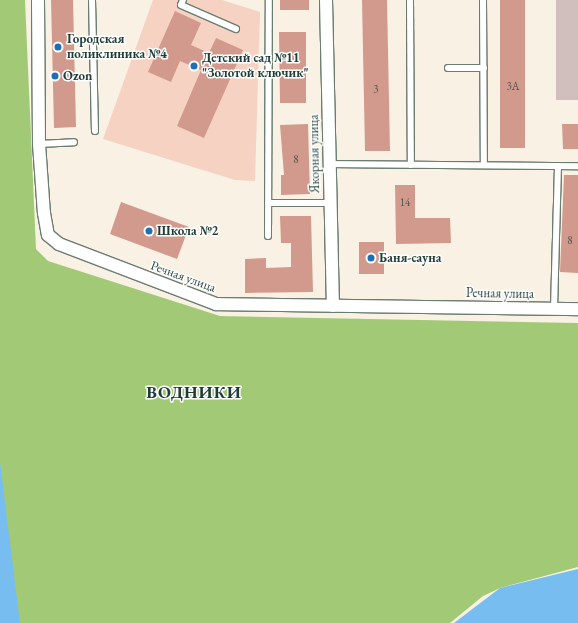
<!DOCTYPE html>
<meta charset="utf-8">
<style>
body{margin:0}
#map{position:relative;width:578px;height:623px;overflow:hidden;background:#f9f1e3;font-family:"EB Garamond",serif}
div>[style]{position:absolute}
.built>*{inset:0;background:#f6d2c3}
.industrial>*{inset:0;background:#d1bfbd}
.green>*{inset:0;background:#a2ca76}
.water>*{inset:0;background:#77bdef}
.building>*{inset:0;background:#d29a8c}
.roads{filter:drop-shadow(1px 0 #6b7c71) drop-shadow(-1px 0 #6b7c71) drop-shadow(0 1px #6b7c71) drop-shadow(0 -1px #6b7c71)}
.service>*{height:6px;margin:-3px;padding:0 3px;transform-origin:3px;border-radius:3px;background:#fff}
.minor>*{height:12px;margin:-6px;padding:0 6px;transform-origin:6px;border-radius:6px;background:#fff}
.dots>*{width:11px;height:11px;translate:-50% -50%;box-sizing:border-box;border:2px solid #fff;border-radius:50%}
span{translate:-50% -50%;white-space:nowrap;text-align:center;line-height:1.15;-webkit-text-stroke:3px #fff;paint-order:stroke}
.number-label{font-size:11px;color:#4c544a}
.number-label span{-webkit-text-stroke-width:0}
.poi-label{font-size:13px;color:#1f3d34;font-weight:700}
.left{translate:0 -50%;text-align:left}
.street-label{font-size:13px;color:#1f3d34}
.district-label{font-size:17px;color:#1f3d34;font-weight:700;letter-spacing:1px}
</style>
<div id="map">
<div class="built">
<div style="clip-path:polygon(153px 0,222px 0,260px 12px,255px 181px,235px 180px,103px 139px)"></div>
</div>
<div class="industrial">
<div style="clip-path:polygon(556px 0,578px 0,578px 100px,556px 100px)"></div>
</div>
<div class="green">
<div style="clip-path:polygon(0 0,25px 0,36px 249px,48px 261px,220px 316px,578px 323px,578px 567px,500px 588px,483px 596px,450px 623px,19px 623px,0 466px)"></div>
</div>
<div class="water">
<div style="clip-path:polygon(0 462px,20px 623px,0 623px)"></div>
<div style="clip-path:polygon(578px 569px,578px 623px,454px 623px,500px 588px)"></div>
</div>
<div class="building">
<div style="clip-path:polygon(51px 0,73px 0,76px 127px,54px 128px)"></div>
<div style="clip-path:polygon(280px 0,309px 0,309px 10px,280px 10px)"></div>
<div style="clip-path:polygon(362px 0,387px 0,390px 151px,365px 151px)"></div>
<div style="clip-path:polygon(500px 0,525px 0,525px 148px,500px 148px)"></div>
<div style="clip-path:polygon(175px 11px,201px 23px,191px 45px,209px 53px,216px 38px,243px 50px,204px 138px,177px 126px,201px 70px,180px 61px,171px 82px,148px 72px)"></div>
<div style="clip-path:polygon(279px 32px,306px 32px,306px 103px,280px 103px)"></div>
<div style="clip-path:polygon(308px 124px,310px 194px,281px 195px,281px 175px,284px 175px,280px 125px)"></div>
<div style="clip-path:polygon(562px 124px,578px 124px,578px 149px,563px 149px)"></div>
<div style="clip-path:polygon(564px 175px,578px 175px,578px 273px,560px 272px)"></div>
<div style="clip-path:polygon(395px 185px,415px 185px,415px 218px,450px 218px,451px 243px,396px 244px)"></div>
<div style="clip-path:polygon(121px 202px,189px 227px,177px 259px,110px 234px)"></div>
<div style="clip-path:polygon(280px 216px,311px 216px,313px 292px,245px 293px,245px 259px,266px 258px,266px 268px,291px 267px,291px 243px,281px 243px)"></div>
<div style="clip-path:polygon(359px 242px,384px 242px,384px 274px,359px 274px)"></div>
</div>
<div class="roads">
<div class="service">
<div style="left:92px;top:0;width:131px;rotate:88.7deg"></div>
<div style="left:183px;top:0;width:5px;rotate:112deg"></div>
<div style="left:181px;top:5px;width:60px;rotate:23.6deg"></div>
<div style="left:410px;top:0;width:165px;rotate:89.7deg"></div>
<div style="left:483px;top:0;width:165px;rotate:89.7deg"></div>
<div style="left:448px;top:68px;width:36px"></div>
<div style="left:39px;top:144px;width:35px;rotate:-3deg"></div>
<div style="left:330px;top:164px;width:248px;rotate:0.5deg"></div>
<div style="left:268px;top:203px;width:63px"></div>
<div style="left:268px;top:236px;width:236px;rotate:-89.8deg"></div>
<div style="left:554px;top:309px;width:143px;rotate:-88.4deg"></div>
</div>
<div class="minor">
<div style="left:38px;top:0;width:144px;rotate:89.6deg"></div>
<div style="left:39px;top:144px;width:69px;rotate:85.9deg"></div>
<div style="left:44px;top:213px;width:22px;rotate:80deg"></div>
<div style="left:48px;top:235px;width:14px;rotate:39deg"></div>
<div style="left:59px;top:244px;width:168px;rotate:20.9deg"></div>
<div style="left:216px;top:304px;width:362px;rotate:0.8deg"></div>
<div style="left:326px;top:0;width:306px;rotate:88.7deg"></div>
</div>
</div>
<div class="dots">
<div style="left:58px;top:47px;background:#1f6fb2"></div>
<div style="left:194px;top:66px;background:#1f6fb2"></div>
<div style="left:55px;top:76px;background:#1f6fb2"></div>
<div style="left:149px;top:231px;background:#1f6fb2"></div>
<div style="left:371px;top:258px;background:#1f6fb2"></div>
</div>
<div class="number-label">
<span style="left:513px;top:86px">3А</span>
<span style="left:376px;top:89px">3</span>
<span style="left:296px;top:159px">8</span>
<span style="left:405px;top:202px">14</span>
<span style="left:570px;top:240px">8</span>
</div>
<div class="poi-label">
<span class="left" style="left:67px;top:47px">Городская<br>поликлиника №4</span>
<span class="left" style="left:202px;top:66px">Детский сад №11<br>"Золотой ключик"</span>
<span class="left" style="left:63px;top:76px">Ozon</span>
<span class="left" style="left:157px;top:231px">Школа №2</span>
<span class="left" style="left:379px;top:258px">Баня-сауна</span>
</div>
<div class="street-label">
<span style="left:315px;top:154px;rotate:-91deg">Якорная улица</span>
<span style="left:183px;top:277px;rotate:20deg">Речная улица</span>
<span style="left:500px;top:294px;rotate:1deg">Речная улица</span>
</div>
<div class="district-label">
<span style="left:194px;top:393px">ВОДНИКИ</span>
</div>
</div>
